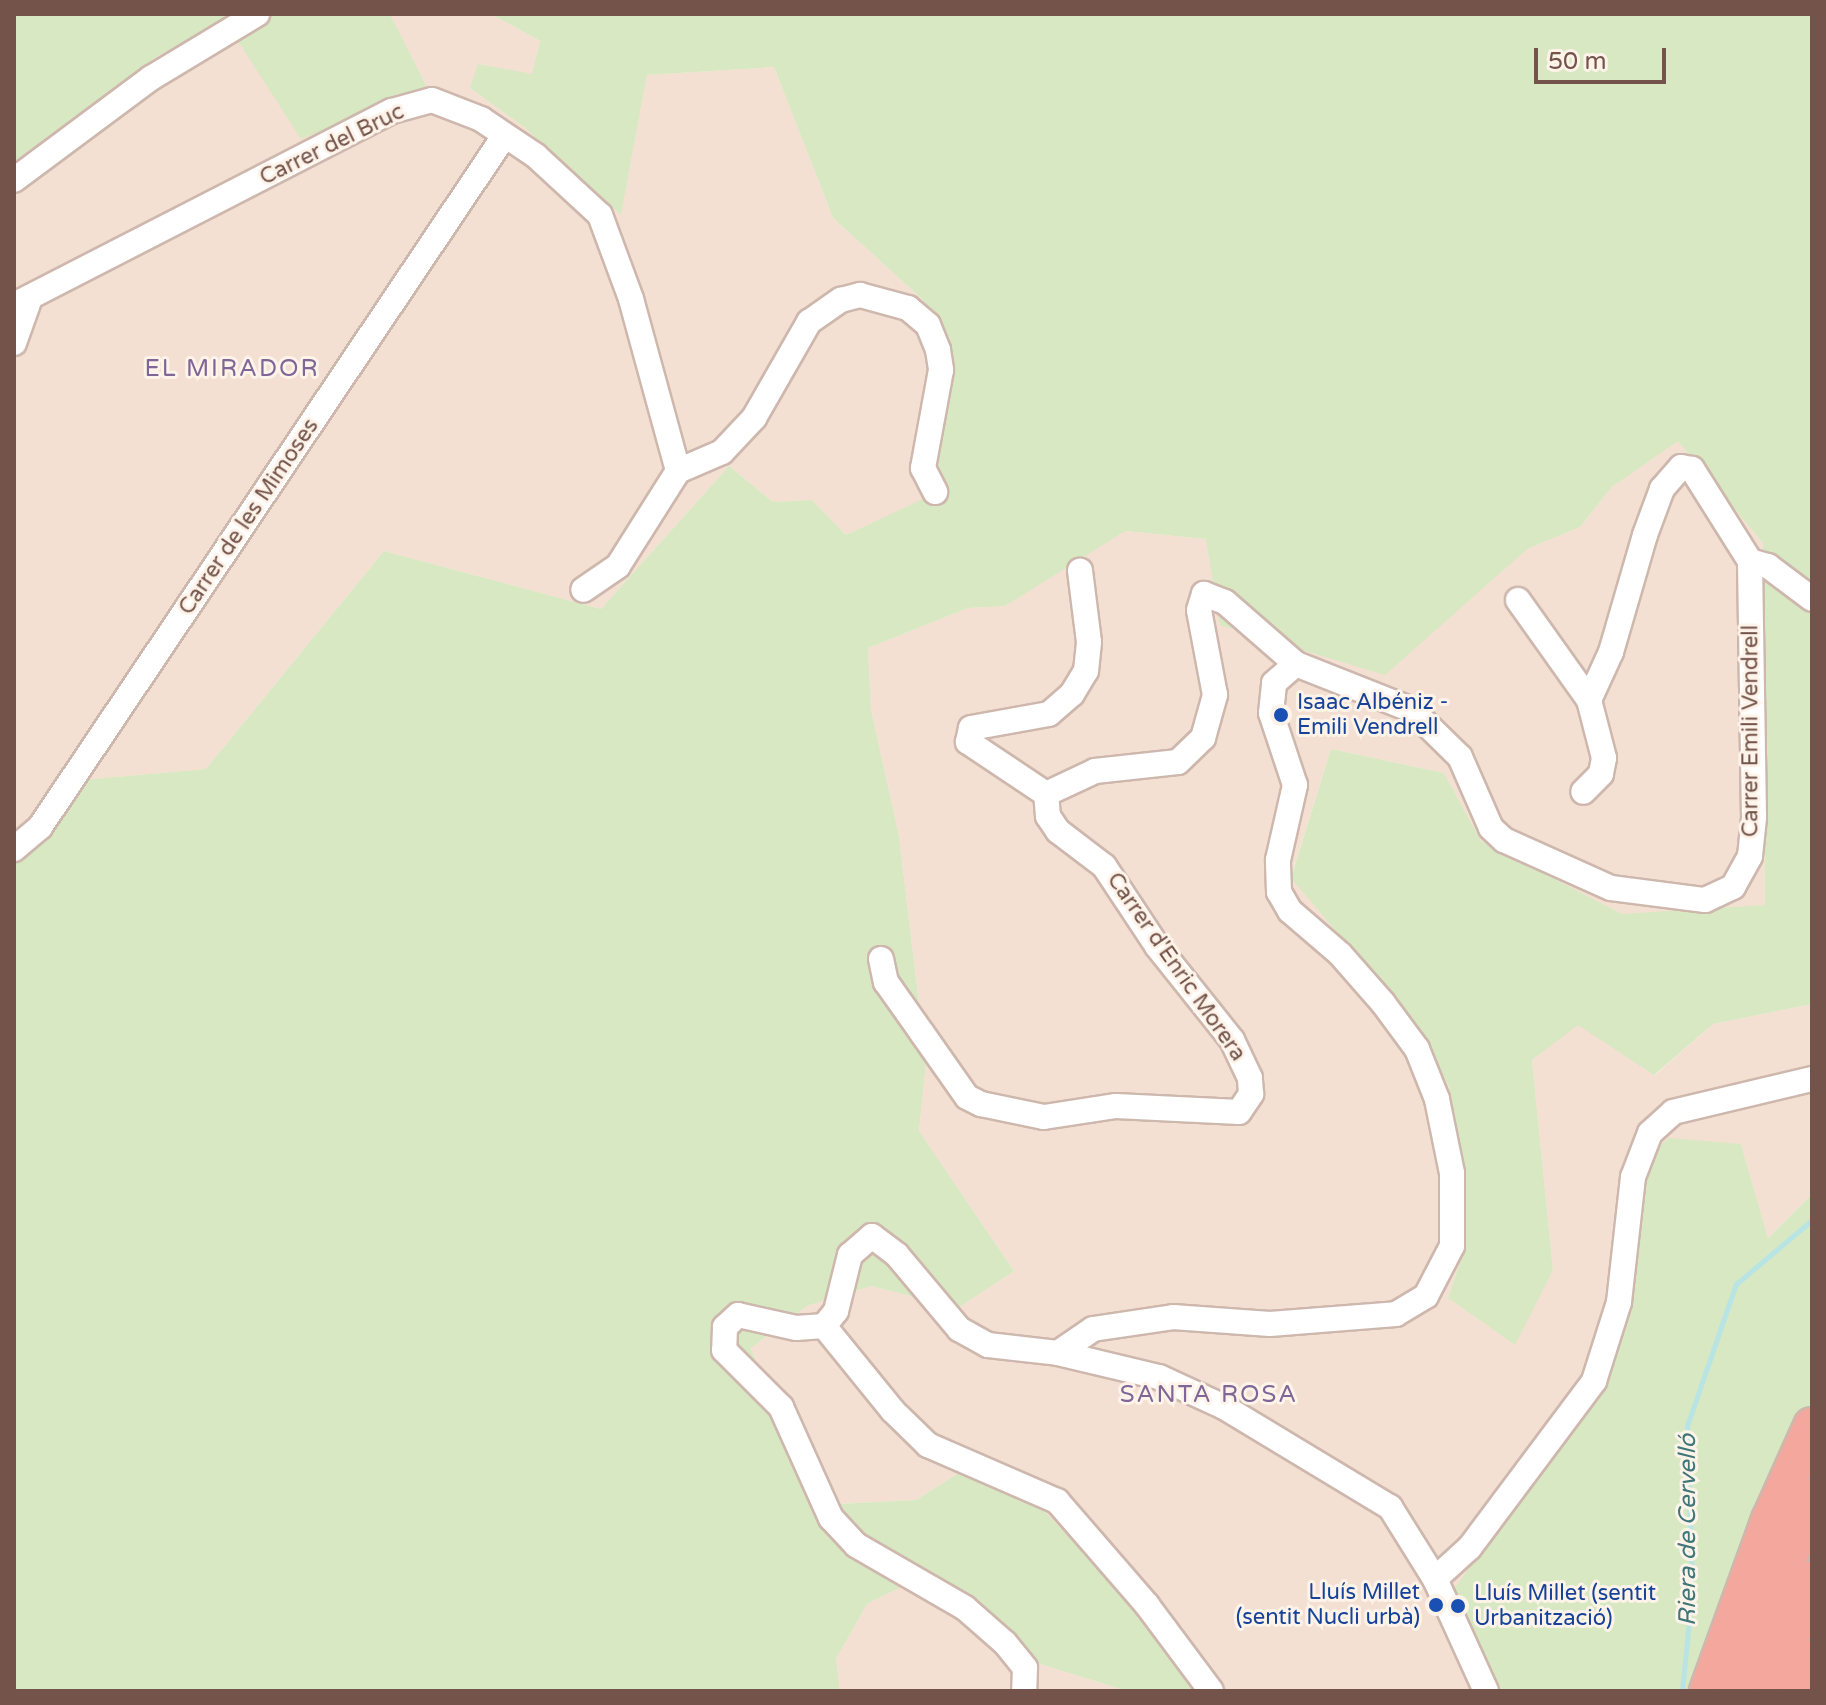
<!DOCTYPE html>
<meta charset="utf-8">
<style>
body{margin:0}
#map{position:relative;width:1826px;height:1705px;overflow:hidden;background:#fbefe3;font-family:"Varela Round",sans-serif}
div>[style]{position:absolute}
.residential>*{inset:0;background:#f3e0d2}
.green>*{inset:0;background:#d7e8c2}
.stream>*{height:5px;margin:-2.5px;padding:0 2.5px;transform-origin:2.5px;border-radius:2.5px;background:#b9e4e4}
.roads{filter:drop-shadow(2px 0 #ceb7ad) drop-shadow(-2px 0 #ceb7ad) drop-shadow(0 2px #ceb7ad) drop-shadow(0 -2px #ceb7ad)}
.minor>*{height:24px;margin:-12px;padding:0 12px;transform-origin:12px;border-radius:12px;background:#fff}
.highway>*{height:36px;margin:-18px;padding:0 18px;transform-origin:18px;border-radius:18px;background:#f4a79c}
.dots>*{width:22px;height:22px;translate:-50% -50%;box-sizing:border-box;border:4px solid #fef3e9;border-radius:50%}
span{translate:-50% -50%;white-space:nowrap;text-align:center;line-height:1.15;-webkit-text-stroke:6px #fef3e9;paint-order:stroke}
.street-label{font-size:22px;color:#73534a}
.transit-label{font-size:22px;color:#164399}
.left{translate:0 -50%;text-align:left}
.right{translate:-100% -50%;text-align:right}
.neighbourhood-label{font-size:24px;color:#7f6696;letter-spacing:2px}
.water-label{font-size:24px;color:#3f7678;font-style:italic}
.frame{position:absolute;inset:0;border:16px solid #73534a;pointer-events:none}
.scale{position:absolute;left:1534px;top:48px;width:132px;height:36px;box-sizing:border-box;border:4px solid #73534a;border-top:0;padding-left:10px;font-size:24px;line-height:28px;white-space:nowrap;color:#73534a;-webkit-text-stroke:6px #fef3e9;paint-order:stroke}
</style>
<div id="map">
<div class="residential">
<div style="clip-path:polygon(390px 14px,491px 14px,540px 41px,532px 75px,479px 64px,470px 88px,524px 127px,621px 214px,647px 75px,774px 67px,833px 218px,922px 299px,951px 372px,925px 499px,846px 535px,812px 500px,773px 502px,729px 466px,601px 609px,384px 551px,206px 769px,82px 780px,14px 858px,14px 168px,156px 57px,226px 20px,429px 91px)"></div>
<div style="clip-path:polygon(1678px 440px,1763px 543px,1765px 905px,1623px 915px,1481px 841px,1444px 773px,1331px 749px,1291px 877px,1378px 981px,1449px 1086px,1464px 1179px,1466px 1245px,1448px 1298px,1514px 1344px,1553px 1270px,1532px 1060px,1578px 1024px,1655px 1075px,1713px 1024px,1812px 1004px,1812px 1194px,1768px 1238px,1741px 1144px,1638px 1200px,1497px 1691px,1198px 1691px,962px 1471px,916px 1500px,819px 1505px,775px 1417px,751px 1348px,807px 1306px,871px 1286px,958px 1308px,1014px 1271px,919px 1131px,926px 1063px,899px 836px,871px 710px,868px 648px,968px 608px,1005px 606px,1124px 531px,1206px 539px,1527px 549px,1580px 527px,1612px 487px)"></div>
<div style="clip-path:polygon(922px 1575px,974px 1599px,1037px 1663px,1127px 1691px,840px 1691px,836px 1659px,867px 1604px)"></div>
</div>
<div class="green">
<div style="clip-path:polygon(14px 14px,390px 14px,429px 91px,301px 139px,225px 21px,156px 57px,14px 168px)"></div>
<div style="clip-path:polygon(491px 14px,1812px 14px,1812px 1004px,1713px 1024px,1654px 1075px,1578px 1025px,1532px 1060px,1553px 1270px,1515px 1345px,1448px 1298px,1466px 1245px,1464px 1179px,1449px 1086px,1378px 981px,1291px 878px,1331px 749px,1444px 773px,1481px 841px,1622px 914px,1765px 905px,1763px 543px,1678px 441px,1612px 487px,1580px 527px,1527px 549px,1385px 675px,1220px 625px,1206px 539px,1125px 531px,1005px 606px,968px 608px,868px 648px,871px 710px,899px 836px,926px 1063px,919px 1131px,1014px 1271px,958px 1308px,871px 1286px,807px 1306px,751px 1348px,775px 1417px,819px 1505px,916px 1500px,962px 1471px,1042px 1509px,1139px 1610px,1198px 1691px,1127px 1691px,1037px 1663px,974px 1599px,922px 1576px,867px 1604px,836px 1659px,840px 1691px,14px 1691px,14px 858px,82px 780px,206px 769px,384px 551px,601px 609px,729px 466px,773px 502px,812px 500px,846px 535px,925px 498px,951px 371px,922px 299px,833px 218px,774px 67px,647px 75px,621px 215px,524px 127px,470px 88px,478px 64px,532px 74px,540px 41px)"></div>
<div style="clip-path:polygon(1669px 1138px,1741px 1144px,1768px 1238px,1812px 1194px,1812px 1691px,1497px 1691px,1454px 1589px,1603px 1383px,1644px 1160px)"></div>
</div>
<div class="stream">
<div style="left:1682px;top:1691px;width:100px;rotate:-84.3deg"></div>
<div style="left:1692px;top:1591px;width:165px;rotate:-91.7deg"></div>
<div style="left:1687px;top:1426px;width:150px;rotate:-71deg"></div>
<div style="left:1736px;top:1284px;width:99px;rotate:-40.1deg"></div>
</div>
<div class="roads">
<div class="minor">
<div style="left:14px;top:180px;width:171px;rotate:-36.7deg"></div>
<div style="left:151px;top:78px;width:124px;rotate:-31.1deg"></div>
<div style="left:14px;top:305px;width:425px;rotate:-27.2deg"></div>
<div style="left:392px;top:111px;width:41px;rotate:-15.4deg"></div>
<div style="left:432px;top:100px;width:53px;rotate:21.2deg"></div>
<div style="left:481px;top:119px;width:66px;rotate:33.9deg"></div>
<div style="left:536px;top:156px;width:87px;rotate:42.7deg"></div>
<div style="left:600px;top:215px;width:90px;rotate:69.7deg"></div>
<div style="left:631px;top:299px;width:178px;rotate:74.7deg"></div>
<div style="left:678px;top:471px;width:112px;rotate:122.3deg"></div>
<div style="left:618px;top:566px;width:42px;rotate:145.6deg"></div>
<div style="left:14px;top:343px;width:48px;rotate:-70.4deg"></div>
<div style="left:678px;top:471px;width:48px;rotate:-23.4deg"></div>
<div style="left:722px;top:452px;width:47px;rotate:-46.7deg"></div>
<div style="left:754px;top:418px;width:111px;rotate:-60.2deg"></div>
<div style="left:809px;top:322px;width:39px;rotate:-35deg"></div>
<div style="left:841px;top:300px;width:20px;rotate:-15deg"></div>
<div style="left:860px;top:295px;width:50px;rotate:15.2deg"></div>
<div style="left:908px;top:308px;width:26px;rotate:40deg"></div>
<div style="left:928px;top:325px;width:27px;rotate:68deg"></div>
<div style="left:938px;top:350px;width:20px;rotate:81deg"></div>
<div style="left:941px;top:370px;width:100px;rotate:100.4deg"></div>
<div style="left:923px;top:468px;width:27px;rotate:63deg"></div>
<div style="left:1750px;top:561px;width:19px;rotate:16deg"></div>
<div style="left:1768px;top:566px;width:55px;rotate:36.9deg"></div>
<div style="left:1518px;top:600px;width:123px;rotate:54.6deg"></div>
<div style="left:1046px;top:794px;width:94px;rotate:-146.3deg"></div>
<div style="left:968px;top:742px;width:14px;rotate:-78deg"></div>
<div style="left:971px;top:728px;width:79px;rotate:-10.2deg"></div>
<div style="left:1049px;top:714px;width:30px;rotate:-41deg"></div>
<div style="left:1072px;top:694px;width:27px;rotate:-59deg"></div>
<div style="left:1086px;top:671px;width:29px;rotate:-84deg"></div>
<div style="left:1089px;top:642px;width:72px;rotate:-97.2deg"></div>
<div style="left:14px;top:849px;width:34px;rotate:-40deg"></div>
<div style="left:40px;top:827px;width:830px;rotate:-56.1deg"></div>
<div style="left:881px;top:959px;width:24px;rotate:78deg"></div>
<div style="left:886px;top:982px;width:62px;rotate:54.8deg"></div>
<div style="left:922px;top:1033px;width:78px;rotate:54.9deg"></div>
<div style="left:967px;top:1097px;width:16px;rotate:27deg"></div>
<div style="left:981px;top:1104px;width:64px;rotate:11.7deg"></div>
<div style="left:1044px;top:1117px;width:73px;rotate:-8.7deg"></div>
<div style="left:1116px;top:1106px;width:123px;rotate:2.8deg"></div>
<div style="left:1239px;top:1112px;width:22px;rotate:-56deg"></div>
<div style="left:1251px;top:1094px;width:16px;rotate:-94deg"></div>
<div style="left:1250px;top:1078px;width:42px;rotate:-115.3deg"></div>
<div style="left:1232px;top:1040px;width:120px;rotate:-128.6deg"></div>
<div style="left:1157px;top:946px;width:96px;rotate:-123.5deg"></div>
<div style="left:1104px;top:866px;width:58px;rotate:-142.7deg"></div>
<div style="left:1058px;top:831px;width:18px;rotate:-124deg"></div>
<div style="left:1048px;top:816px;width:22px;rotate:-95deg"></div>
<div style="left:1046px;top:794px;width:54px;rotate:-25.1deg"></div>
<div style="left:1095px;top:771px;width:83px;rotate:-6.2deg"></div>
<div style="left:1178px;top:762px;width:35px;rotate:-44deg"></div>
<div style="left:1203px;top:738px;width:45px;rotate:-74.4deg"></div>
<div style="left:1215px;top:695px;width:86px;rotate:-100.7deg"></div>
<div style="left:1199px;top:610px;width:17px;rotate:-73deg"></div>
<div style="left:1204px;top:594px;width:22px;rotate:21deg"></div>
<div style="left:1225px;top:602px;width:94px;rotate:41.1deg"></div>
<div style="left:1296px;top:664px;width:125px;rotate:21.6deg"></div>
<div style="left:1412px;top:710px;width:67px;rotate:44.4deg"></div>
<div style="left:1460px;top:757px;width:77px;rotate:66.4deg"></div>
<div style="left:1491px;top:828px;width:18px;rotate:43deg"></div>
<div style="left:1504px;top:840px;width:117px;rotate:24.2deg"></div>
<div style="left:1611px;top:888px;width:95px;rotate:7.3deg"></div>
<div style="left:1705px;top:900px;width:31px;rotate:-25deg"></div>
<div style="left:1733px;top:887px;width:35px;rotate:-61deg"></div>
<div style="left:1750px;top:856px;width:39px;rotate:-84deg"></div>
<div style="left:1754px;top:817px;width:256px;rotate:-90.9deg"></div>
<div style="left:1750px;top:561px;width:109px;rotate:-122.2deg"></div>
<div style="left:1692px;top:469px;width:11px;rotate:-170deg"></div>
<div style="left:1681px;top:467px;width:29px;rotate:131deg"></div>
<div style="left:1662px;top:489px;width:49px;rotate:110.3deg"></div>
<div style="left:1645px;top:535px;width:122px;rotate:106.2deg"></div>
<div style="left:1611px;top:652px;width:53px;rotate:114.6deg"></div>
<div style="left:1589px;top:700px;width:60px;rotate:75.5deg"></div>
<div style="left:1604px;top:758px;width:16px;rotate:101deg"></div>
<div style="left:1601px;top:774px;width:25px;rotate:135deg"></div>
<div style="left:824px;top:1326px;width:19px;rotate:-51deg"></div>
<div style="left:836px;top:1311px;width:58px;rotate:-76deg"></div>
<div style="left:850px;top:1255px;width:29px;rotate:-41deg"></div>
<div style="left:872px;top:1236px;width:31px;rotate:37deg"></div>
<div style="left:897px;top:1255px;width:97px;rotate:50deg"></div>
<div style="left:959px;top:1329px;width:33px;rotate:29deg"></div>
<div style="left:988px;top:1345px;width:70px;rotate:6.5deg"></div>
<div style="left:1058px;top:1353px;width:104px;rotate:13.4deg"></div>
<div style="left:1159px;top:1377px;width:72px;rotate:24.8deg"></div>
<div style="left:1224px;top:1407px;width:194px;rotate:31.1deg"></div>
<div style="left:1390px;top:1507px;width:85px;rotate:58deg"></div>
<div style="left:1435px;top:1579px;width:123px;rotate:65.5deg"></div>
<div style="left:824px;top:1326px;width:28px;rotate:176deg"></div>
<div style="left:796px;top:1328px;width:59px;rotate:-167.4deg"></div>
<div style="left:738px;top:1315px;width:18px;rotate:137deg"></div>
<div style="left:725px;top:1327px;width:23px;rotate:92deg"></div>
<div style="left:724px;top:1350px;width:81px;rotate:45deg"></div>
<div style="left:781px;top:1407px;width:122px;rotate:65.8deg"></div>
<div style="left:831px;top:1518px;width:37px;rotate:47deg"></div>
<div style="left:856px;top:1545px;width:126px;rotate:30deg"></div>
<div style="left:965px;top:1608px;width:53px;rotate:41.2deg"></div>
<div style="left:1005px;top:1643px;width:32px;rotate:51deg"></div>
<div style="left:1025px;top:1668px;width:23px;rotate:92deg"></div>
<div style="left:824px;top:1326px;width:109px;rotate:50.9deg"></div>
<div style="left:893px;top:1411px;width:49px;rotate:44.2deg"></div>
<div style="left:928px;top:1445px;width:141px;rotate:23.5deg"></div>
<div style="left:1057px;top:1501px;width:138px;rotate:49.1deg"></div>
<div style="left:1147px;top:1605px;width:107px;rotate:53.3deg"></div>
<div style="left:1058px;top:1353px;width:42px;rotate:-34.4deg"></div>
<div style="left:1093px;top:1329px;width:81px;rotate:-8.5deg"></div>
<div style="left:1173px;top:1317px;width:97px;rotate:4.1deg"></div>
<div style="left:1270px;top:1324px;width:126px;rotate:-4.5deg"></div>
<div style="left:1396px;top:1314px;width:35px;rotate:-31deg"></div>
<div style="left:1426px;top:1296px;width:56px;rotate:-62.5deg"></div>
<div style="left:1452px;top:1246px;width:73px;rotate:-90deg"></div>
<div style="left:1452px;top:1173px;width:76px;rotate:-101.5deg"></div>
<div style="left:1437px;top:1099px;width:54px;rotate:-111.8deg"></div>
<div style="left:1417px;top:1049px;width:57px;rotate:-126.5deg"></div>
<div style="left:1383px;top:1003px;width:65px;rotate:-131.3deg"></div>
<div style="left:1340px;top:954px;width:66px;rotate:-139.3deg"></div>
<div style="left:1290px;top:911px;width:22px;rotate:-120deg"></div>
<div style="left:1279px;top:892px;width:32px;rotate:-92deg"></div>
<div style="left:1278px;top:860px;width:77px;rotate:-77.2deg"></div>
<div style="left:1295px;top:785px;width:76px;rotate:-108.4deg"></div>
<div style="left:1271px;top:713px;width:30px;rotate:-84deg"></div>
<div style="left:1274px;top:683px;width:29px;rotate:-41deg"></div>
<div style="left:1435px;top:1579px;width:47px;rotate:-42.4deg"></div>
<div style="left:1470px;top:1547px;width:207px;rotate:-53.2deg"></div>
<div style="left:1594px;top:1381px;width:83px;rotate:-72.4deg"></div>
<div style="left:1619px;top:1302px;width:126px;rotate:-83.6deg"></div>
<div style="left:1633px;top:1177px;width:47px;rotate:-68.9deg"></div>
<div style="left:1650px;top:1133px;width:31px;rotate:-42deg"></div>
<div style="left:1673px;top:1112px;width:143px;rotate:-13.4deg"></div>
</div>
<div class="highway">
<div style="left:1708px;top:1691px;width:182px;rotate:-70.1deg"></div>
<div style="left:1770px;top:1520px;width:103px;rotate:-65.9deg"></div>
<div style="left:1737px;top:1691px;width:208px;rotate:-68.9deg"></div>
<div style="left:1770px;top:1691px;width:119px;rotate:-69.3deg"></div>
<div style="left:1799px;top:1691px;width:35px;rotate:-68deg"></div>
</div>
</div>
<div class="dots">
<div style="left:1281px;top:715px;background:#1a4fb4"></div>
<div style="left:1436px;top:1605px;background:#1a4fb4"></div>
<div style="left:1458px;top:1606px;background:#1a4fb4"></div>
</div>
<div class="street-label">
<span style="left:332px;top:145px;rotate:-26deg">Carrer del Bruc</span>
<span style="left:249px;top:517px;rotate:-56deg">Carrer de les Mimoses</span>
<span style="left:1751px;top:731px;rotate:-90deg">Carrer Emili Vendrell</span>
<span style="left:1176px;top:967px;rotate:55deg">Carrer d'Enric Morera</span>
</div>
<div class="transit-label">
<span class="left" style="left:1297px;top:715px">Isaac Albéniz -<br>Emili Vendrell</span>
<span class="right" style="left:1420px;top:1605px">Lluís Millet<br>(sentit Nucli urbà)</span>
<span class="left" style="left:1474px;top:1606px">Lluís Millet (sentit<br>Urbanització)</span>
</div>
<div class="neighbourhood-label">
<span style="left:232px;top:369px">EL MIRADOR</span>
<span style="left:1209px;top:1395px">SANTA ROSA</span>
</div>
<div class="water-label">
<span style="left:1688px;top:1530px;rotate:-90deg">Riera de Cervelló</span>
</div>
<div class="frame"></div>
<div class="scale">50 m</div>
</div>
